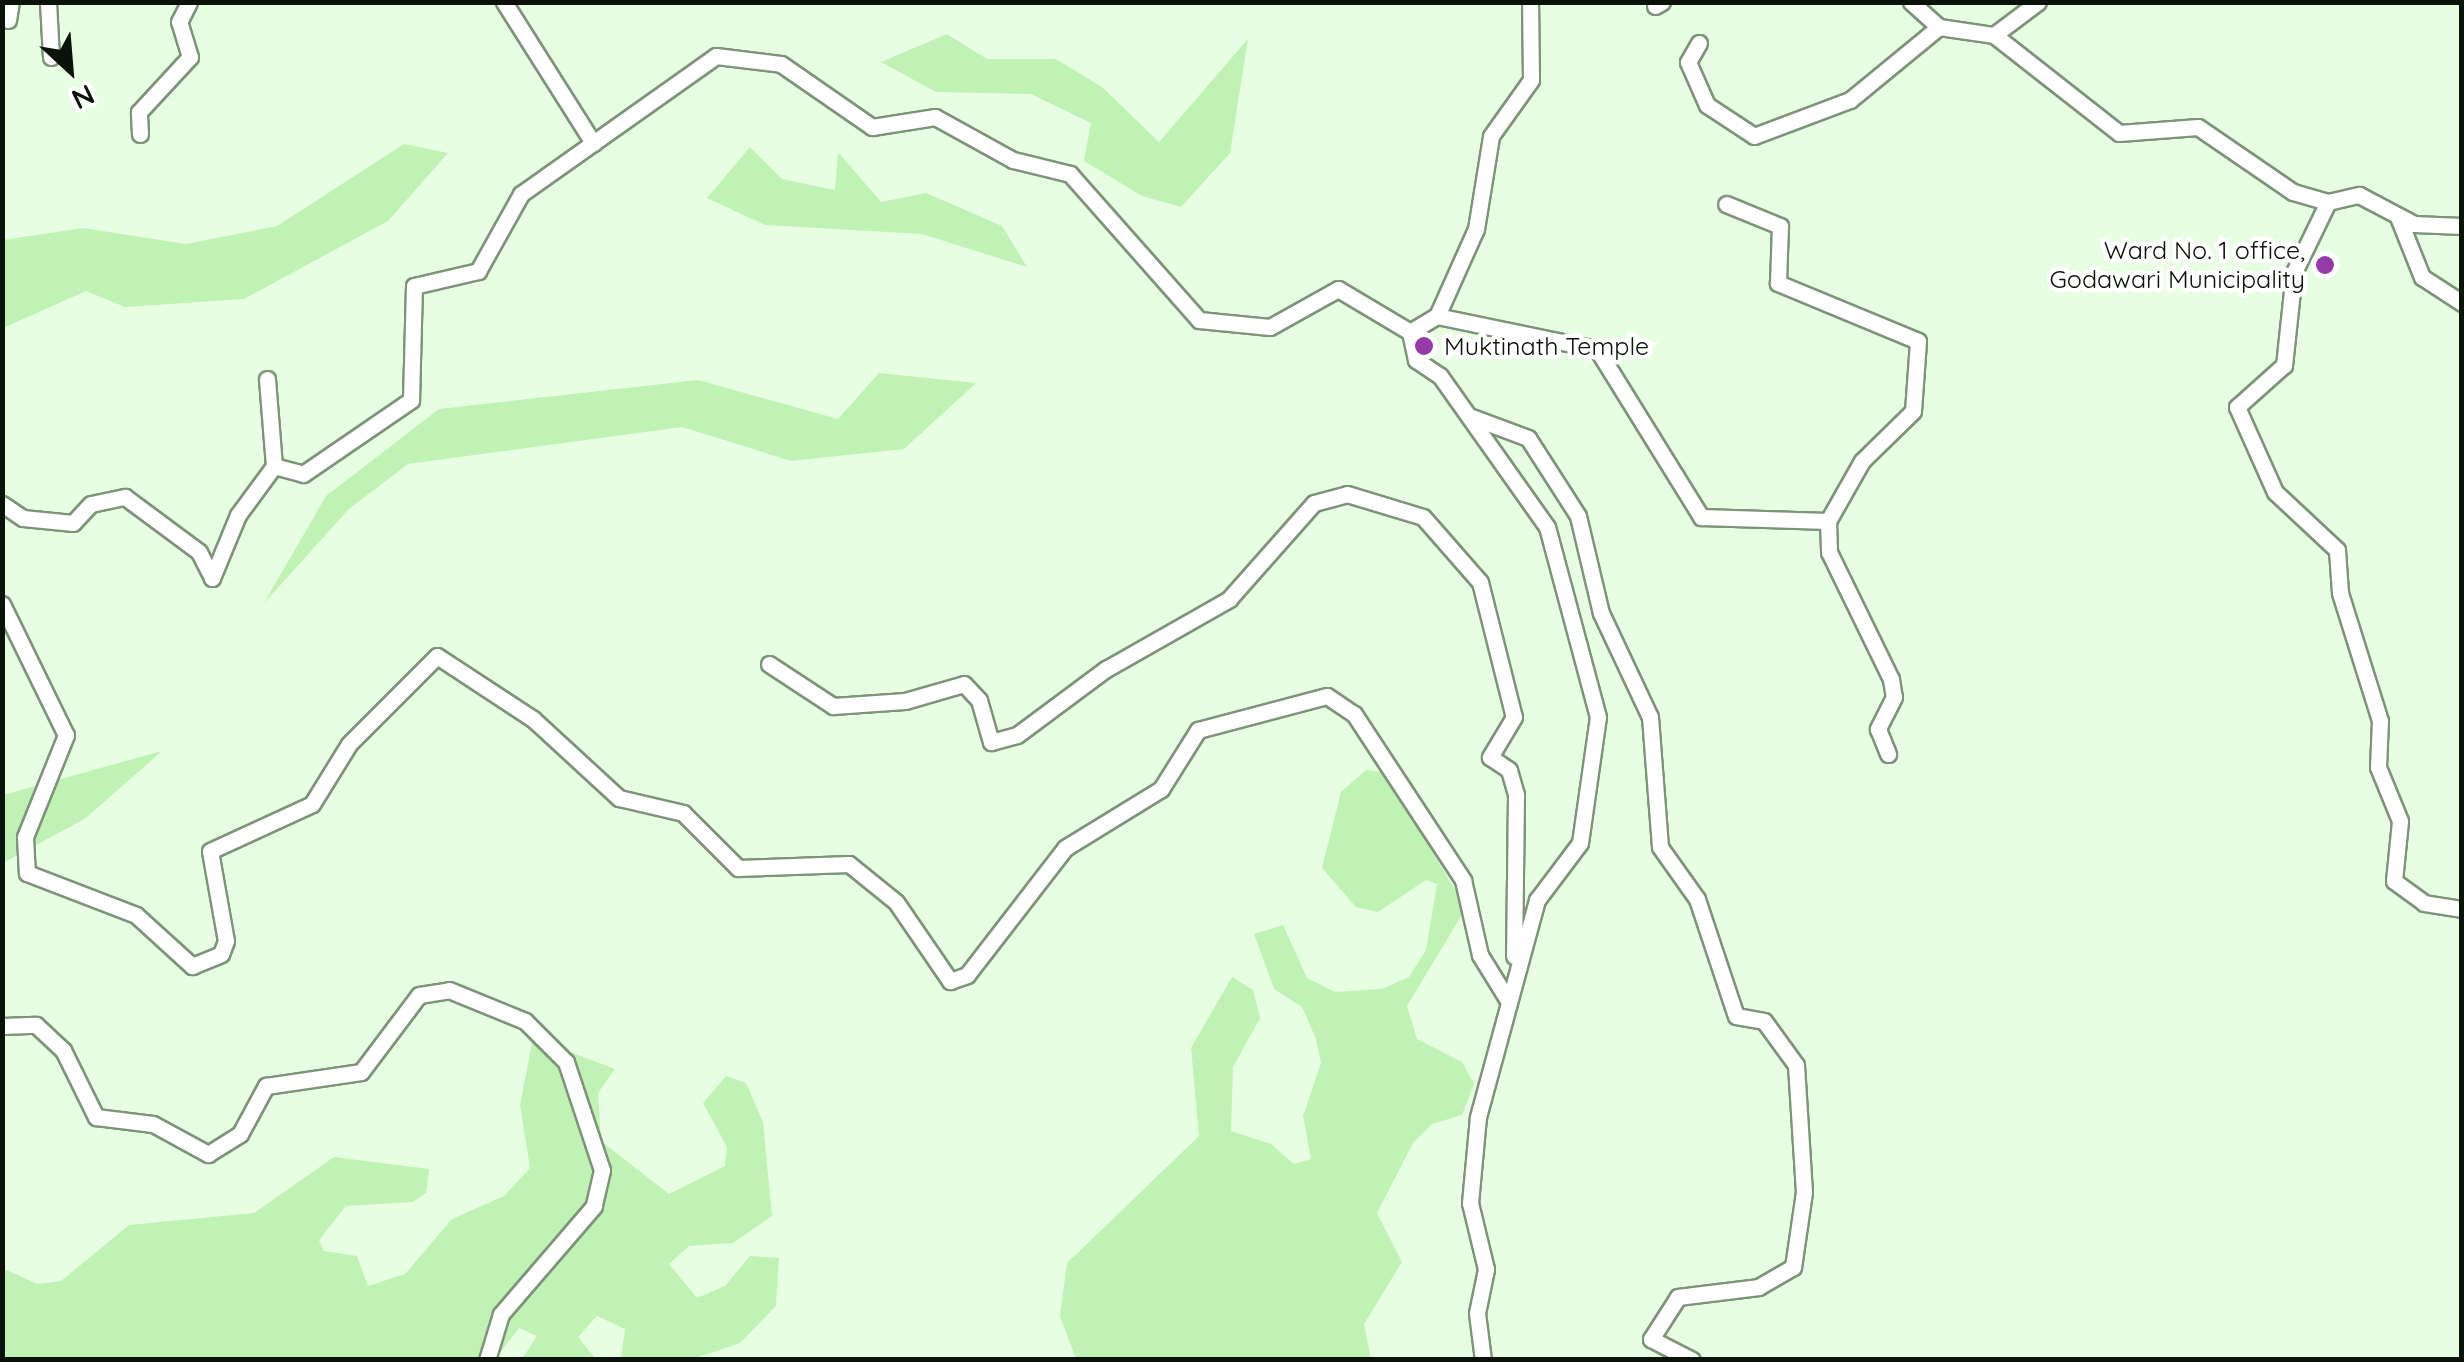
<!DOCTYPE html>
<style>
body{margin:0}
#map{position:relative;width:2464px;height:1362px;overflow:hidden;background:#e8fee3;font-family:Quicksand,sans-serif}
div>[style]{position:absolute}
.green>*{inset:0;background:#c0f2b5}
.roads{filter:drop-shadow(2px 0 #7f937a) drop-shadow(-2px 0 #7f937a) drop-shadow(0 2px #7f937a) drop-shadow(0 -2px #7f937a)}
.minor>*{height:15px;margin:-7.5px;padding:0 7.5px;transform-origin:7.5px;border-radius:7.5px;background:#fff}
.dots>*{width:28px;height:28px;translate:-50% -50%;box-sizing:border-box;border:5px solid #fff;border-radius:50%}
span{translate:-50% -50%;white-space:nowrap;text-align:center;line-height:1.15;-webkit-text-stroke:9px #fff;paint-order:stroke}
.poi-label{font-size:25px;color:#0b1209}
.right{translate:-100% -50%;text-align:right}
.left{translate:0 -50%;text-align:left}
.frame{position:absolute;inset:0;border:5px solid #0b1209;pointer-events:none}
.north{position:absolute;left:20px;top:20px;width:100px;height:100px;-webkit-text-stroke:8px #fff;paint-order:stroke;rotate:154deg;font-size:28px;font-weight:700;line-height:40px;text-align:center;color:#0b1209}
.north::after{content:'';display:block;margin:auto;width:35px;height:45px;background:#0b1209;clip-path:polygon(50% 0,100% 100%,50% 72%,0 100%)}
</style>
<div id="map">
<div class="green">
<div style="clip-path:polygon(947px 34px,987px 59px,1056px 59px,1102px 87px,1159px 142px,1248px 39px,1230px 153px,1181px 207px,1142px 196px,1084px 161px,1091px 123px,1031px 94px,936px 92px,881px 62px)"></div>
<div style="clip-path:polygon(404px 144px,448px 153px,388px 221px,244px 299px,125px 307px,86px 291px,3px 328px,3px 240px,83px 228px,186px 244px,277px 226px)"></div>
<div style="clip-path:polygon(750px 147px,782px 179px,835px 190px,838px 152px,881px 202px,926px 193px,1002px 226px,1027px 267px,922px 234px,765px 225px,707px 198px)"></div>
<div style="clip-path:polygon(879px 373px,976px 383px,904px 449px,791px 461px,682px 427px,408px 464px,349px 509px,264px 603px,326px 496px,439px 409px,698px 380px,838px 419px)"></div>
<div style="clip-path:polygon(162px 751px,86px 818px,3px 863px,3px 795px)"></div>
<div style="clip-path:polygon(1366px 770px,1384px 772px,1466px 908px,1407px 1006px,1417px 1039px,1462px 1062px,1474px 1084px,1462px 1115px,1432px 1124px,1413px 1143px,1377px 1213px,1402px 1262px,1364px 1324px,1371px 1359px,1076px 1359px,1060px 1316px,1067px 1263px,1199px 1136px,1191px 1048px,1232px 977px,1253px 990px,1260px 1018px,1233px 1067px,1231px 1131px,1271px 1144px,1294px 1164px,1311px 1159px,1303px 1116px,1321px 1063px,1316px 1039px,1302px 1007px,1274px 989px,1254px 934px,1283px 925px,1307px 978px,1335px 992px,1382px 989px,1409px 977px,1426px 950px,1437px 884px,1426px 880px,1378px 912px,1356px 907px,1322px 868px,1341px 792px)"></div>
<div style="clip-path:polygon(533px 1038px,615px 1069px,598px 1093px,601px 1141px,669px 1194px,725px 1166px,727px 1147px,703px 1103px,726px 1076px,746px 1083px,763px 1122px,772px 1216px,733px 1243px,689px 1246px,669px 1264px,697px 1298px,725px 1286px,750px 1256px,779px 1258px,776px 1306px,740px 1343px,693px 1359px,621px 1359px,625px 1329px,597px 1316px,578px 1337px,596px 1359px,522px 1359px,537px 1336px,519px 1328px,495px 1359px,3px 1360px,2px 1268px,37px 1284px,61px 1281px,129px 1225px,254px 1213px,334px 1157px,429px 1169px,426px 1193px,413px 1202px,346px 1206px,319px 1240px,324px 1251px,357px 1256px,368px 1286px,405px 1274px,452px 1219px,504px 1196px,530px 1168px,520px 1105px)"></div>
</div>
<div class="roads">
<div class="minor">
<div style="left:48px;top:2px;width:55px;rotate:86.9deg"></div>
<div style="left:504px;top:2px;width:167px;rotate:57.7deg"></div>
<div style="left:1911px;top:2px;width:38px;rotate:42deg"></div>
<div style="left:1939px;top:27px;width:56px;rotate:8.3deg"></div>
<div style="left:1994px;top:35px;width:159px;rotate:38.1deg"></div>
<div style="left:2119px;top:133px;width:79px;rotate:-4.3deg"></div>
<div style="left:2198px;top:127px;width:115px;rotate:34.4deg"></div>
<div style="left:2293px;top:192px;width:36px;rotate:16deg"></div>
<div style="left:2328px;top:202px;width:32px;rotate:-13deg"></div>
<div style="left:2359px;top:195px;width:62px;rotate:27.8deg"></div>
<div style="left:2414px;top:224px;width:48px;rotate:2.4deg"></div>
<div style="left:1655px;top:6px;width:8px;rotate:-30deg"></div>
<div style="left:8px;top:20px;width:18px;rotate:-81deg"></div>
<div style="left:1994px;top:35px;width:55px;rotate:-36.9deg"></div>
<div style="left:1699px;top:43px;width:22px;rotate:120deg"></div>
<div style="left:1688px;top:62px;width:47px;rotate:66.2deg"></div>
<div style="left:1707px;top:105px;width:56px;rotate:33.4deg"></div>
<div style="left:1754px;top:136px;width:103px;rotate:-20.6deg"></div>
<div style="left:1850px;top:100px;width:115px;rotate:-39.4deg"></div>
<div style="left:140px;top:134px;width:22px;rotate:-93deg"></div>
<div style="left:139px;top:112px;width:75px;rotate:-47.2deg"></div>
<div style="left:190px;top:57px;width:37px;rotate:-107deg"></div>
<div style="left:179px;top:22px;width:22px;rotate:-63deg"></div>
<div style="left:2328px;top:202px;width:78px;rotate:115.9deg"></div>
<div style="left:2294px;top:272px;width:94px;rotate:96.1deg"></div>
<div style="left:2284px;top:365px;width:63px;rotate:138.2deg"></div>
<div style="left:2237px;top:407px;width:93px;rotate:65.9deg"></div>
<div style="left:2275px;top:492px;width:85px;rotate:43.1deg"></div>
<div style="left:2337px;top:550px;width:43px;rotate:86deg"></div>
<div style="left:2340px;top:593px;width:134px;rotate:72.6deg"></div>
<div style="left:2380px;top:721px;width:46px;rotate:92.5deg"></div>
<div style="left:2378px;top:767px;width:58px;rotate:67.8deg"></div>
<div style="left:2400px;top:821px;width:60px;rotate:95.7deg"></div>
<div style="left:2394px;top:881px;width:37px;rotate:36deg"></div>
<div style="left:2424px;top:903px;width:38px;rotate:9deg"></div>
<div style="left:2398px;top:217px;width:65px;rotate:68.2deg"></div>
<div style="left:2422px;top:277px;width:48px;rotate:33deg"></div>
<div style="left:1437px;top:316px;width:163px;rotate:11.7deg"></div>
<div style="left:1597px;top:349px;width:198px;rotate:58.2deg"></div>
<div style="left:1701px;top:517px;width:127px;rotate:1.8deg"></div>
<div style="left:1828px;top:521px;width:69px;rotate:-60.5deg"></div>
<div style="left:1862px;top:461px;width:71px;rotate:-44.4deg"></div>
<div style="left:1913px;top:411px;width:70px;rotate:-85.9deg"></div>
<div style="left:1918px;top:341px;width:152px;rotate:-157.5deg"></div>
<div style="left:1778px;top:283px;width:57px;rotate:-88deg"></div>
<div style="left:1780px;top:226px;width:58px;rotate:-157.8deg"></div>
<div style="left:267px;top:379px;width:87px;rotate:85.4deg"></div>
<div style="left:1469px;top:416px;width:63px;rotate:20.4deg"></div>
<div style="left:1528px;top:438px;width:93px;rotate:57.3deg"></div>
<div style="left:1578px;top:516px;width:100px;rotate:76.7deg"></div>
<div style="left:1601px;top:613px;width:115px;rotate:64.8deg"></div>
<div style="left:1650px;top:717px;width:130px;rotate:85.6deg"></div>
<div style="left:1660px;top:847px;width:64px;rotate:54.6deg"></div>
<div style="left:1697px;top:899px;width:123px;rotate:71.6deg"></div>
<div style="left:1736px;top:1016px;width:28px;rotate:10deg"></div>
<div style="left:1764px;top:1021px;width:54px;rotate:54deg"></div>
<div style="left:1796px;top:1065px;width:127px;rotate:86.4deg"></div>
<div style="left:1804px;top:1192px;width:76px;rotate:98.3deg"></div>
<div style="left:1793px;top:1267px;width:39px;rotate:150deg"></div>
<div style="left:1759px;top:1287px;width:82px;rotate:173deg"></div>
<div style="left:1678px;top:1297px;width:50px;rotate:122.7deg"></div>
<div style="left:1651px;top:1339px;width:46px;rotate:27.1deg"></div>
<div style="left:2px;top:504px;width:25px;rotate:34deg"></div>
<div style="left:23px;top:518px;width:50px;rotate:5.7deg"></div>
<div style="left:73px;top:523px;width:26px;rotate:-47deg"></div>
<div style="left:91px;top:504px;width:35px;rotate:-12deg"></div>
<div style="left:125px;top:497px;width:92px;rotate:36.6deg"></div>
<div style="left:199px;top:552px;width:29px;rotate:63deg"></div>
<div style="left:1828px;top:521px;width:31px;rotate:88deg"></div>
<div style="left:1829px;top:552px;width:141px;rotate:64deg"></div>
<div style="left:1891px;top:679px;width:18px;rotate:81deg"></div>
<div style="left:1894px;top:697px;width:36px;rotate:117deg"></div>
<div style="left:1878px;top:729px;width:27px;rotate:68deg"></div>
<div style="left:212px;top:578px;width:68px;rotate:-67.6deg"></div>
<div style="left:238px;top:515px;width:61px;rotate:-53.7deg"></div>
<div style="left:274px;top:466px;width:30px;rotate:15deg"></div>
<div style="left:303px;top:474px;width:131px;rotate:-34.4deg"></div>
<div style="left:411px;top:400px;width:114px;rotate:-88.5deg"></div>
<div style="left:414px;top:286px;width:66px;rotate:-13.2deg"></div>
<div style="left:478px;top:271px;width:88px;rotate:-60.8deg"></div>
<div style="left:521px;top:194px;width:239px;rotate:-35.3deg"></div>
<div style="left:716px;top:56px;width:65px;rotate:7deg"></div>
<div style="left:781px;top:64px;width:111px;rotate:34.7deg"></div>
<div style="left:872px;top:127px;width:64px;rotate:-9deg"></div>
<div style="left:935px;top:117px;width:89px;rotate:28.9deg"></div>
<div style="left:1013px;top:160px;width:59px;rotate:13.8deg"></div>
<div style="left:1070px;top:174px;width:195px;rotate:48.5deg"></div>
<div style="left:1199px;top:320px;width:71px;rotate:5.6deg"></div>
<div style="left:1270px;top:327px;width:78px;rotate:-29.2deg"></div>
<div style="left:1338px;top:289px;width:84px;rotate:30.8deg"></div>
<div style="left:2px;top:604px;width:146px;rotate:64deg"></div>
<div style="left:66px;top:735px;width:110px;rotate:111.9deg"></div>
<div style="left:25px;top:837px;width:36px;rotate:87deg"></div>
<div style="left:27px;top:873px;width:117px;rotate:21.1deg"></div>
<div style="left:136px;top:915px;width:76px;rotate:42.3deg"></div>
<div style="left:192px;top:966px;width:31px;rotate:-22deg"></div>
<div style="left:221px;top:954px;width:14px;rotate:-69deg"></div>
<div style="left:226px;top:941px;width:91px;rotate:-100.1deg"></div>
<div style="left:210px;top:851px;width:112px;rotate:-24.7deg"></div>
<div style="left:312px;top:804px;width:70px;rotate:-58.3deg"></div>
<div style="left:349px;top:744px;width:124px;rotate:-45deg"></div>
<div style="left:437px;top:656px;width:115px;rotate:33.3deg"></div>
<div style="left:533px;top:719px;width:117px;rotate:42.6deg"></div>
<div style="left:619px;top:798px;width:66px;rotate:13.2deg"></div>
<div style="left:683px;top:813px;width:78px;rotate:45deg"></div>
<div style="left:738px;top:868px;width:111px;rotate:-2.1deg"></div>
<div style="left:849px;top:864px;width:60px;rotate:39deg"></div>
<div style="left:896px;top:902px;width:96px;rotate:55.6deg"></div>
<div style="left:950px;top:981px;width:18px;rotate:-19deg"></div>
<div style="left:967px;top:975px;width:160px;rotate:-52.3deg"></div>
<div style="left:1065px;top:848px;width:113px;rotate:-31.6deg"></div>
<div style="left:1161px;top:789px;width:70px;rotate:-57.9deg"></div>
<div style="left:1198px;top:730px;width:133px;rotate:-14.8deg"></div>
<div style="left:1327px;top:696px;width:32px;rotate:34deg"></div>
<div style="left:1354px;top:714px;width:199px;rotate:56.7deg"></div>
<div style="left:1463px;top:880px;width:77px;rotate:77.2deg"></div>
<div style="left:1480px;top:955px;width:55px;rotate:58.3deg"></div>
<div style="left:769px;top:664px;width:77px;rotate:33.3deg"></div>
<div style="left:833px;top:706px;width:72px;rotate:-4deg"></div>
<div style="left:905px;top:701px;width:61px;rotate:-16.1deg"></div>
<div style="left:964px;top:684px;width:22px;rotate:47deg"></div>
<div style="left:979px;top:700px;width:44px;rotate:74.1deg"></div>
<div style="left:991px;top:742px;width:27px;rotate:-15deg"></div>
<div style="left:1017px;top:735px;width:111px;rotate:-36.6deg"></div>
<div style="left:1106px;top:669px;width:142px;rotate:-29.6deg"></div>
<div style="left:1229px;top:599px;width:128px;rotate:-48.5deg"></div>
<div style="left:1314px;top:503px;width:34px;rotate:-15deg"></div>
<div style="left:1347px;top:494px;width:79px;rotate:16.8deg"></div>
<div style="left:1423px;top:517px;width:86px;rotate:48.8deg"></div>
<div style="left:1480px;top:582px;width:139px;rotate:75.9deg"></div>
<div style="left:1514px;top:717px;width:47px;rotate:121deg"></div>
<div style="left:1490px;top:757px;width:23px;rotate:34deg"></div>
<div style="left:1509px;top:770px;width:26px;rotate:74deg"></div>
<div style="left:1516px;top:795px;width:161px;rotate:90.7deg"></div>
<div style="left:2px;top:1026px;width:34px;rotate:-2deg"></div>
<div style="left:36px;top:1025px;width:37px;rotate:43deg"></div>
<div style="left:63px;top:1050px;width:75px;rotate:63.8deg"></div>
<div style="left:96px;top:1117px;width:57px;rotate:7deg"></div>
<div style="left:153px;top:1124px;width:63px;rotate:28.6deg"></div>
<div style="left:208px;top:1154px;width:38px;rotate:-32deg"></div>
<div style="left:240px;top:1134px;width:55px;rotate:-61.6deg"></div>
<div style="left:266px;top:1086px;width:96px;rotate:-8.4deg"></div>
<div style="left:361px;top:1072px;width:96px;rotate:-53deg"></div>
<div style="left:419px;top:995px;width:30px;rotate:-9deg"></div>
<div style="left:449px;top:990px;width:82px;rotate:22.2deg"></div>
<div style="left:525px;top:1021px;width:58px;rotate:45deg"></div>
<div style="left:566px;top:1062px;width:114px;rotate:71.6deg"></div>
<div style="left:602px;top:1170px;width:37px;rotate:103deg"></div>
<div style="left:594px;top:1206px;width:143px;rotate:130.7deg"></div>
<div style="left:501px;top:1314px;width:48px;rotate:106.9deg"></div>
<div style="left:1483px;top:1360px;width:47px;rotate:-97.3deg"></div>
<div style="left:1477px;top:1313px;width:45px;rotate:-78.4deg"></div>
<div style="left:1486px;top:1269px;width:68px;rotate:-103.6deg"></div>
<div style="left:1470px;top:1203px;width:86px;rotate:-84.7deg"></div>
<div style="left:1478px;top:1117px;width:225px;rotate:-74.8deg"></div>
<div style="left:1537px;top:900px;width:71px;rotate:-53deg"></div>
<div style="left:1580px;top:843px;width:127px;rotate:-81.9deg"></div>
<div style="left:1598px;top:717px;width:197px;rotate:-105deg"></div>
<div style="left:1547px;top:527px;width:185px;rotate:-125.3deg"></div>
<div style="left:1440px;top:376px;width:29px;rotate:-146deg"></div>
<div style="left:1416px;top:360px;width:29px;rotate:-102deg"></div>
<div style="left:1410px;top:332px;width:31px;rotate:-31deg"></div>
<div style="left:1437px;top:316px;width:95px;rotate:-65.9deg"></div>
<div style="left:1476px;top:229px;width:94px;rotate:-80.8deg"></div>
<div style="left:1491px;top:136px;width:69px;rotate:-54.5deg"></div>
<div style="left:1531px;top:80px;width:78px;rotate:-90.7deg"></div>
</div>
</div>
<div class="dots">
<div style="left:2325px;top:265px;background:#943ba7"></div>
<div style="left:1424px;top:346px;background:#943ba7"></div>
</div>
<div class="poi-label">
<span class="right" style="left:2305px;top:265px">Ward No. 1 office,<br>Godawari Municipality</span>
<span class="left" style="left:1444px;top:346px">Muktinath Temple</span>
</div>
<div class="frame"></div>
<div class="north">N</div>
</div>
